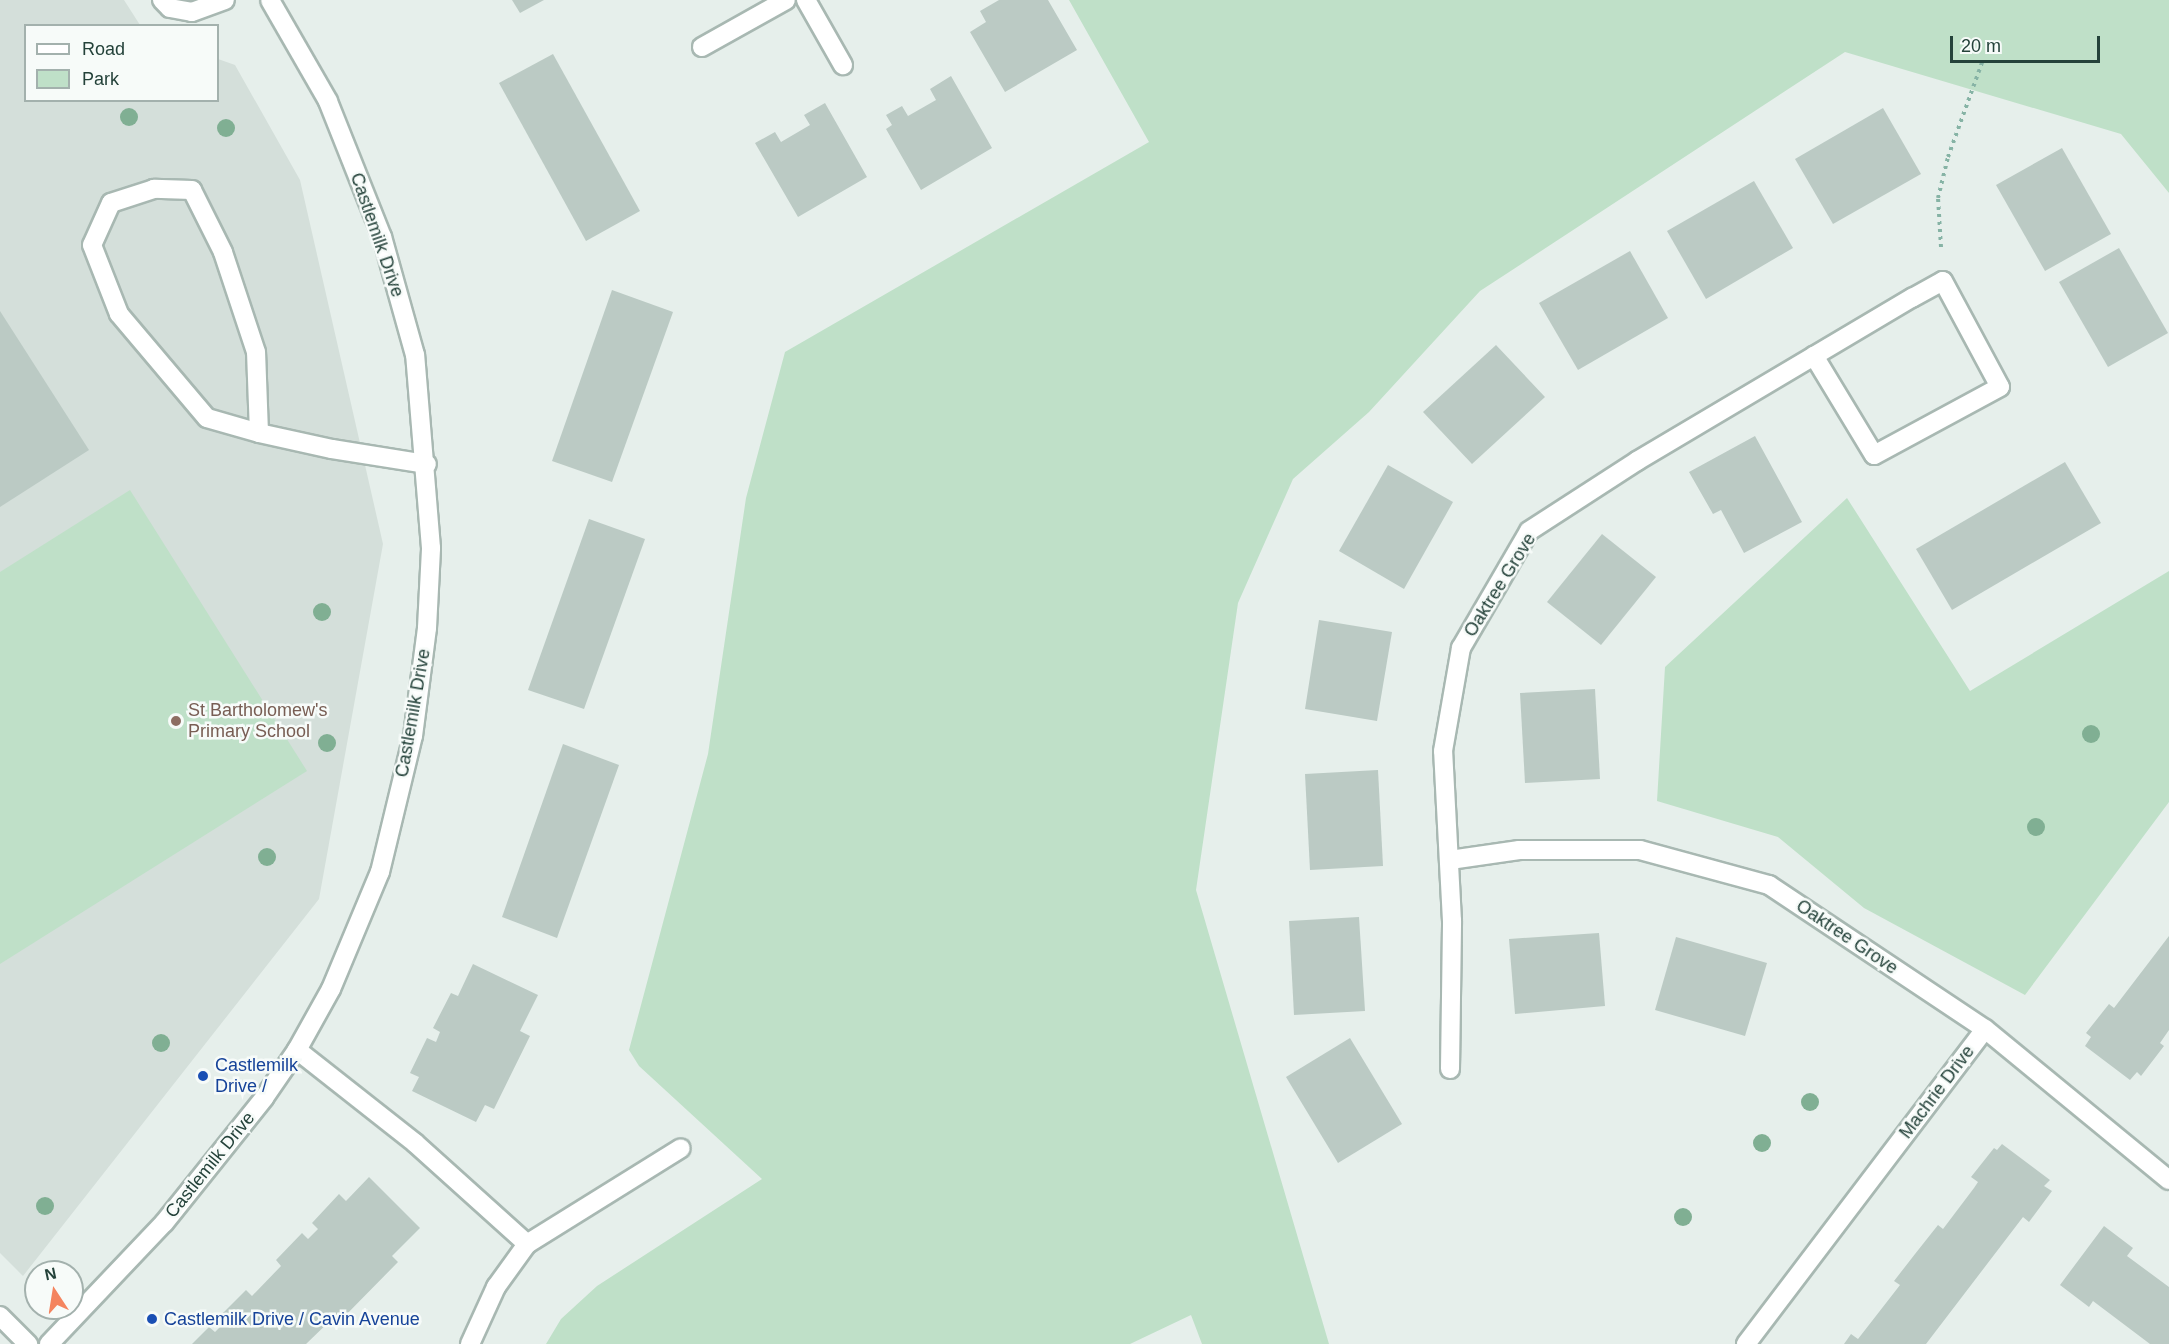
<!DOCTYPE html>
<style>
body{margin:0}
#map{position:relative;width:2169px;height:1344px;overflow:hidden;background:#e6efeb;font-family:Arial,sans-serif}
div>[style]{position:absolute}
.built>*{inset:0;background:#d4dfda}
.green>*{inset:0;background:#bfe0c8}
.building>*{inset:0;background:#bbcac4}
.path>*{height:4px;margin-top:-2px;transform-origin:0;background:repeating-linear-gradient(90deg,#86b3a5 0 3px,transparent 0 7.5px)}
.roads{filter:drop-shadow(2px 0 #a8b8b2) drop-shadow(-2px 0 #a8b8b2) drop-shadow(0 2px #a8b8b2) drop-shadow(0 -2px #a8b8b2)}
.lane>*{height:18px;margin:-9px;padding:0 9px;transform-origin:9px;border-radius:9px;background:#fff}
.street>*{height:18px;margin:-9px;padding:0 9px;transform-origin:9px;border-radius:9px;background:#fff}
.secondary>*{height:18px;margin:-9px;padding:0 9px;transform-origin:9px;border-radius:9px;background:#fff}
.trees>*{width:18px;height:18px;margin:-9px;border-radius:50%;background:#80af93}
.dots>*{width:16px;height:16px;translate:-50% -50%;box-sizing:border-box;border:3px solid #f7fbf9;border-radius:50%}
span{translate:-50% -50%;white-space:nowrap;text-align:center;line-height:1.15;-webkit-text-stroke:5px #f7fbf9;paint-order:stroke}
.street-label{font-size:18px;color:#24423a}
.education-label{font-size:18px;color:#785e54}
.left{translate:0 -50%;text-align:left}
.transit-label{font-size:18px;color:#164399}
.legend{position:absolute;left:24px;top:24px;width:195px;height:78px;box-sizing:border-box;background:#f7fbf9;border:2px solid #a3b1ad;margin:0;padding:8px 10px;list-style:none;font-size:18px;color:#24423a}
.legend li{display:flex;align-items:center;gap:12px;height:30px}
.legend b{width:30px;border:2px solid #a3b1ad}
.north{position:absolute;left:24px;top:1260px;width:60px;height:60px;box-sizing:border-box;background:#f7fbf9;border:2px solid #a3b1ad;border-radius:50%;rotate:348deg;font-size:16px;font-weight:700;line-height:24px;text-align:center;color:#24423a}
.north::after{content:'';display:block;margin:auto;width:21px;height:27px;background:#f4845f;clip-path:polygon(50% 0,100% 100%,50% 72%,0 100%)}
.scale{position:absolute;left:1950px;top:36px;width:150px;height:27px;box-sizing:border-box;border:3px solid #24423a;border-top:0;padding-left:8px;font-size:18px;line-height:21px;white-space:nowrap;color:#24423a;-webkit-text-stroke:4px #f7fbf9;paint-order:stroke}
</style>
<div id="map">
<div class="built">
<div style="clip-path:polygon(0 0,124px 0,140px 25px,26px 26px,26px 100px,218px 100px,218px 59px,235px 65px,300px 180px,383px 544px,319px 899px,23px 1276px,0 1253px)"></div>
</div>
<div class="green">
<div style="clip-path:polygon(1069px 0,2169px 0,2169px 193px,2121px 134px,1845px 52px,1480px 291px,1369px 412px,1293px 479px,1238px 603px,1196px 890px,1329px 1344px,1202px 1344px,1191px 1315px,1130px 1344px,546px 1344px,561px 1319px,597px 1286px,762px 1179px,639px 1066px,629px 1050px,708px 754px,746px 498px,785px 352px,1149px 142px)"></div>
<div style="clip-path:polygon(130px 490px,307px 771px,0 964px,0 572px)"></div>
<div style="clip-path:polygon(1847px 498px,1970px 691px,2169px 571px,2169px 802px,2025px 995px,1864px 908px,1778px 837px,1657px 801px,1665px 667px)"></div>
</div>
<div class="building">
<div style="clip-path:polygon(512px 0,544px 0,520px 13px)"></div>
<div style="clip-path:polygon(999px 0,1048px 0,1077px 50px,1005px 92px,970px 32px,986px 22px,980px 11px)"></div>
<div style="clip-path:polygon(553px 54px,640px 211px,586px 241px,499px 83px)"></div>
<div style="clip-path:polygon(951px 76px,992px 148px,921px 190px,886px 129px,892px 125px,886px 115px,902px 106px,908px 116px,936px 100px,930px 89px)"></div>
<div style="clip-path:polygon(825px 103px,867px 177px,798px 217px,755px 143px,775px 132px,781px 142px,810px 125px,804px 115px)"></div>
<div style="clip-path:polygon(1883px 108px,1921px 174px,1833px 224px,1795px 159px)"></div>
<div style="clip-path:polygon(2062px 148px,2111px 234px,2045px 271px,1996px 185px)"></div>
<div style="clip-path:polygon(1754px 181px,1793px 248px,1706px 299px,1667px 231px)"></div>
<div style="clip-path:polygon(2119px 248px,2168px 333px,2108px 367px,2059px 282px)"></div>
<div style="clip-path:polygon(1630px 251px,1668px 318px,1578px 370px,1539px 303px)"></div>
<div style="clip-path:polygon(612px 290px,673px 312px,612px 482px,552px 461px)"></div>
<div style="clip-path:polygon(0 311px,89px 450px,0 507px)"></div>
<div style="clip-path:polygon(1496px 345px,1545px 397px,1472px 464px,1423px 412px)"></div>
<div style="clip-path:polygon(1755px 436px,1802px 522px,1744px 553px,1721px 510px,1713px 514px,1689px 472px)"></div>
<div style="clip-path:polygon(2065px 462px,2101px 523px,1952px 610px,1916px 549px)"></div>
<div style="clip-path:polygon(1388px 465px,1453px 502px,1404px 589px,1339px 551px)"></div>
<div style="clip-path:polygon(589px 519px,645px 539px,584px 709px,528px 690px)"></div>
<div style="clip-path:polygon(1602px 534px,1656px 577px,1601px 645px,1547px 602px)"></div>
<div style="clip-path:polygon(1319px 620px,1392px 632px,1377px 721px,1305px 709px)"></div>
<div style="clip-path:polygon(1595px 689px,1600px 779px,1525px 783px,1520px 693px)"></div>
<div style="clip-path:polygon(563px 744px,619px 765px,557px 938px,502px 917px)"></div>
<div style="clip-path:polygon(1378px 770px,1383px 866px,1310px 870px,1305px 774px)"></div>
<div style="clip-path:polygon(1359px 917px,1365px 1011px,1294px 1015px,1289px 921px)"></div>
<div style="clip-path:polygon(1599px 933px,1605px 1006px,1515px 1014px,1509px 939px)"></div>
<div style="clip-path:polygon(2169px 936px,2169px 1030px,2160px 1043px,2164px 1046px,2141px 1076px,2137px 1072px,2130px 1080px,2085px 1046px,2091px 1037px,2086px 1033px,2109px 1004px,2114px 1008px)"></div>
<div style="clip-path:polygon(1676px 937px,1767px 963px,1745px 1036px,1655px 1010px)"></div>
<div style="clip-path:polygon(473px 964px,538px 995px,520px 1031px,530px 1036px,494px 1109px,485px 1105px,476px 1122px,412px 1091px,419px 1077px,410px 1073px,427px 1038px,436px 1042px,440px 1032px,433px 1028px,451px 993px,458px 996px)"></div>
<div style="clip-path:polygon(1350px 1038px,1402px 1124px,1338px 1163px,1286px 1077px)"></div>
<div style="clip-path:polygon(2002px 1144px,2050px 1180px,2044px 1186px,2052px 1191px,2029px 1222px,2023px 1217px,1926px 1344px,1844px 1344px,1851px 1334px,1858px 1339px,1900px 1285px,1894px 1281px,1915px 1254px,1938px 1225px,1943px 1229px,1974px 1188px,1978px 1182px,1971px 1177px,1994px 1148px,1997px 1150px)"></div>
<div style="clip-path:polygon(369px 1177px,420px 1228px,392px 1256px,398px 1262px,340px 1321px,335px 1316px,306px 1344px,192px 1344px,209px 1327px,215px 1332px,222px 1325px,217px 1319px,246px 1290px,252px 1296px,281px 1266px,276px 1260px,302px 1233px,308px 1239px,318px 1229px,312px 1223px,339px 1194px,346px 1201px)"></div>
<div style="clip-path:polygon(2104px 1226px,2133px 1248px,2127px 1256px,2169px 1287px,2169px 1344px,2150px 1344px,2093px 1301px,2089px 1307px,2060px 1285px)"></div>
</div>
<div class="path">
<div style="left:1941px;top:247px;width:49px;rotate:-93.5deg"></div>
<div style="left:1938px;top:198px;width:42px;rotate:-76.3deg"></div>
<div style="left:1948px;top:157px;width:103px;rotate:-70.2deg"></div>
</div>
<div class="roads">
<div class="lane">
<div style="left:259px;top:433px;width:81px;rotate:-92.1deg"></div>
<div style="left:256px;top:352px;width:105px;rotate:-108.3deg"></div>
<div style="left:223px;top:252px;width:69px;rotate:-116.6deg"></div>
<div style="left:192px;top:190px;width:38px;rotate:-178deg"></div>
<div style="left:154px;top:189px;width:45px;rotate:162deg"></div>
<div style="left:111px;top:203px;width:46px;rotate:114.3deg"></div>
<div style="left:92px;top:245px;width:74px;rotate:68.6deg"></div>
<div style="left:119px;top:314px;width:136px;rotate:49.8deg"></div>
<div style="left:207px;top:418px;width:54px;rotate:16.1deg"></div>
<div style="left:259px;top:433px;width:75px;rotate:12.4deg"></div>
<div style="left:332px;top:449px;width:96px;rotate:9deg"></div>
<div style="left:297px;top:1050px;width:150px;rotate:38.2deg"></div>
<div style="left:415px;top:1143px;width:151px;rotate:42deg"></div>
<div style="left:470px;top:1344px;width:63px;rotate:-65.5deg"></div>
<div style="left:496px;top:1287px;width:53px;rotate:-54.2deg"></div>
<div style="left:527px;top:1244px;width:181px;rotate:-31.9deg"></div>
</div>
<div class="street">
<div style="left:162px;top:0;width:11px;rotate:45deg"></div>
<div style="left:170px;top:8px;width:22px;rotate:10deg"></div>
<div style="left:192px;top:12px;width:35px;rotate:-20deg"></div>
<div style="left:806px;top:0;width:75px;rotate:60.4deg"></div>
<div style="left:702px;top:47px;width:96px;rotate:-29.2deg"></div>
<div style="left:1450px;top:860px;width:70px;rotate:-8.2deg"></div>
<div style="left:1519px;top:850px;width:121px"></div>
<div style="left:1640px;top:850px;width:134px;rotate:15.2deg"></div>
<div style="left:1769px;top:885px;width:260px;rotate:33.7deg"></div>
<div style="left:1450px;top:1069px;width:148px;rotate:-89.2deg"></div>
<div style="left:1452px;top:921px;width:170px;rotate:-93deg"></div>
<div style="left:1443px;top:751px;width:105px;rotate:-80.1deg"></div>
<div style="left:1461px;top:648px;width:135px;rotate:-59.8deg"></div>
<div style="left:1529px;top:531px;width:129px;rotate:-32.9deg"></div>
<div style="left:1637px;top:461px;width:320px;rotate:-30.7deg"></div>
<div style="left:1912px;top:298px;width:35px;rotate:-29deg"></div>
<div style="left:1943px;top:281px;width:120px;rotate:61.7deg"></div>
<div style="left:2000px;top:387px;width:143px;rotate:151.6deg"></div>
<div style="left:1874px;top:455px;width:116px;rotate:-121.2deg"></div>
<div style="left:0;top:1316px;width:40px;rotate:45deg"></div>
<div style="left:1746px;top:1344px;width:395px;rotate:-52.8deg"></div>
<div style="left:1985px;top:1029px;width:238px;rotate:39.4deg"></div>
</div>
<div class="secondary">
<div style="left:49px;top:1344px;width:167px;rotate:-46.5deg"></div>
<div style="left:164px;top:1223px;width:160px;rotate:-51.3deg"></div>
<div style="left:264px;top:1098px;width:58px;rotate:-55.5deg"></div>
<div style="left:297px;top:1050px;width:70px;rotate:-60.9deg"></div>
<div style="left:331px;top:989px;width:127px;rotate:-67.3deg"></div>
<div style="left:380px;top:872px;width:140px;rotate:-76.4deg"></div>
<div style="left:413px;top:736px;width:109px;rotate:-82.6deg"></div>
<div style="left:427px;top:628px;width:80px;rotate:-87.1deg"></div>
<div style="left:431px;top:548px;width:194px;rotate:-94.7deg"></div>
<div style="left:415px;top:355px;width:123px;rotate:-105.6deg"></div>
<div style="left:382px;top:237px;width:146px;rotate:-111.7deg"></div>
<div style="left:328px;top:101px;width:116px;rotate:-119.9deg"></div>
</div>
</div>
<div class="trees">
<div style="left:129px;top:117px"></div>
<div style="left:226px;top:128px"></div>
<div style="left:322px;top:612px"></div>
<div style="left:2091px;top:734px"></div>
<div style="left:327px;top:743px"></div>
<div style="left:2036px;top:827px"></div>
<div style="left:267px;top:857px"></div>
<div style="left:161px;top:1043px"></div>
<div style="left:1810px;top:1102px"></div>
<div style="left:1762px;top:1143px"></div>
<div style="left:45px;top:1206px"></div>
<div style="left:1683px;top:1217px"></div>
</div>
<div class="dots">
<div style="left:176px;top:721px;background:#8d6e63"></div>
<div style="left:203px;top:1076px;background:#1a4fb4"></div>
<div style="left:152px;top:1319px;background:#1a4fb4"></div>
</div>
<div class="street-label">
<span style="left:377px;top:235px;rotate:71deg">Castlemilk Drive</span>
<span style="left:1500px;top:585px;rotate:-58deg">Oaktree Grove</span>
<span style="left:413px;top:713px;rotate:-80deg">Castlemilk Drive</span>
<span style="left:1847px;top:937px;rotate:34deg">Oaktree Grove</span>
<span style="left:1937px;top:1092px;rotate:-53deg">Machrie Drive</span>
<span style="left:210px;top:1165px;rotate:-51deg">Castlemilk Drive</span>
</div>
<div class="education-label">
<span class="left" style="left:188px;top:721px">St Bartholomew's<br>Primary School</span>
</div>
<div class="transit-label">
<span class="left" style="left:215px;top:1076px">Castlemilk<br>Drive /</span>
<span class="left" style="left:164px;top:1319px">Castlemilk Drive / Cavin Avenue</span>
</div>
<ul class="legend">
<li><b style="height:8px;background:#fff"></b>Road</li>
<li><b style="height:16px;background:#bfe0c8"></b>Park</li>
</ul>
<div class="north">N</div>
<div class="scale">20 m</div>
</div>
